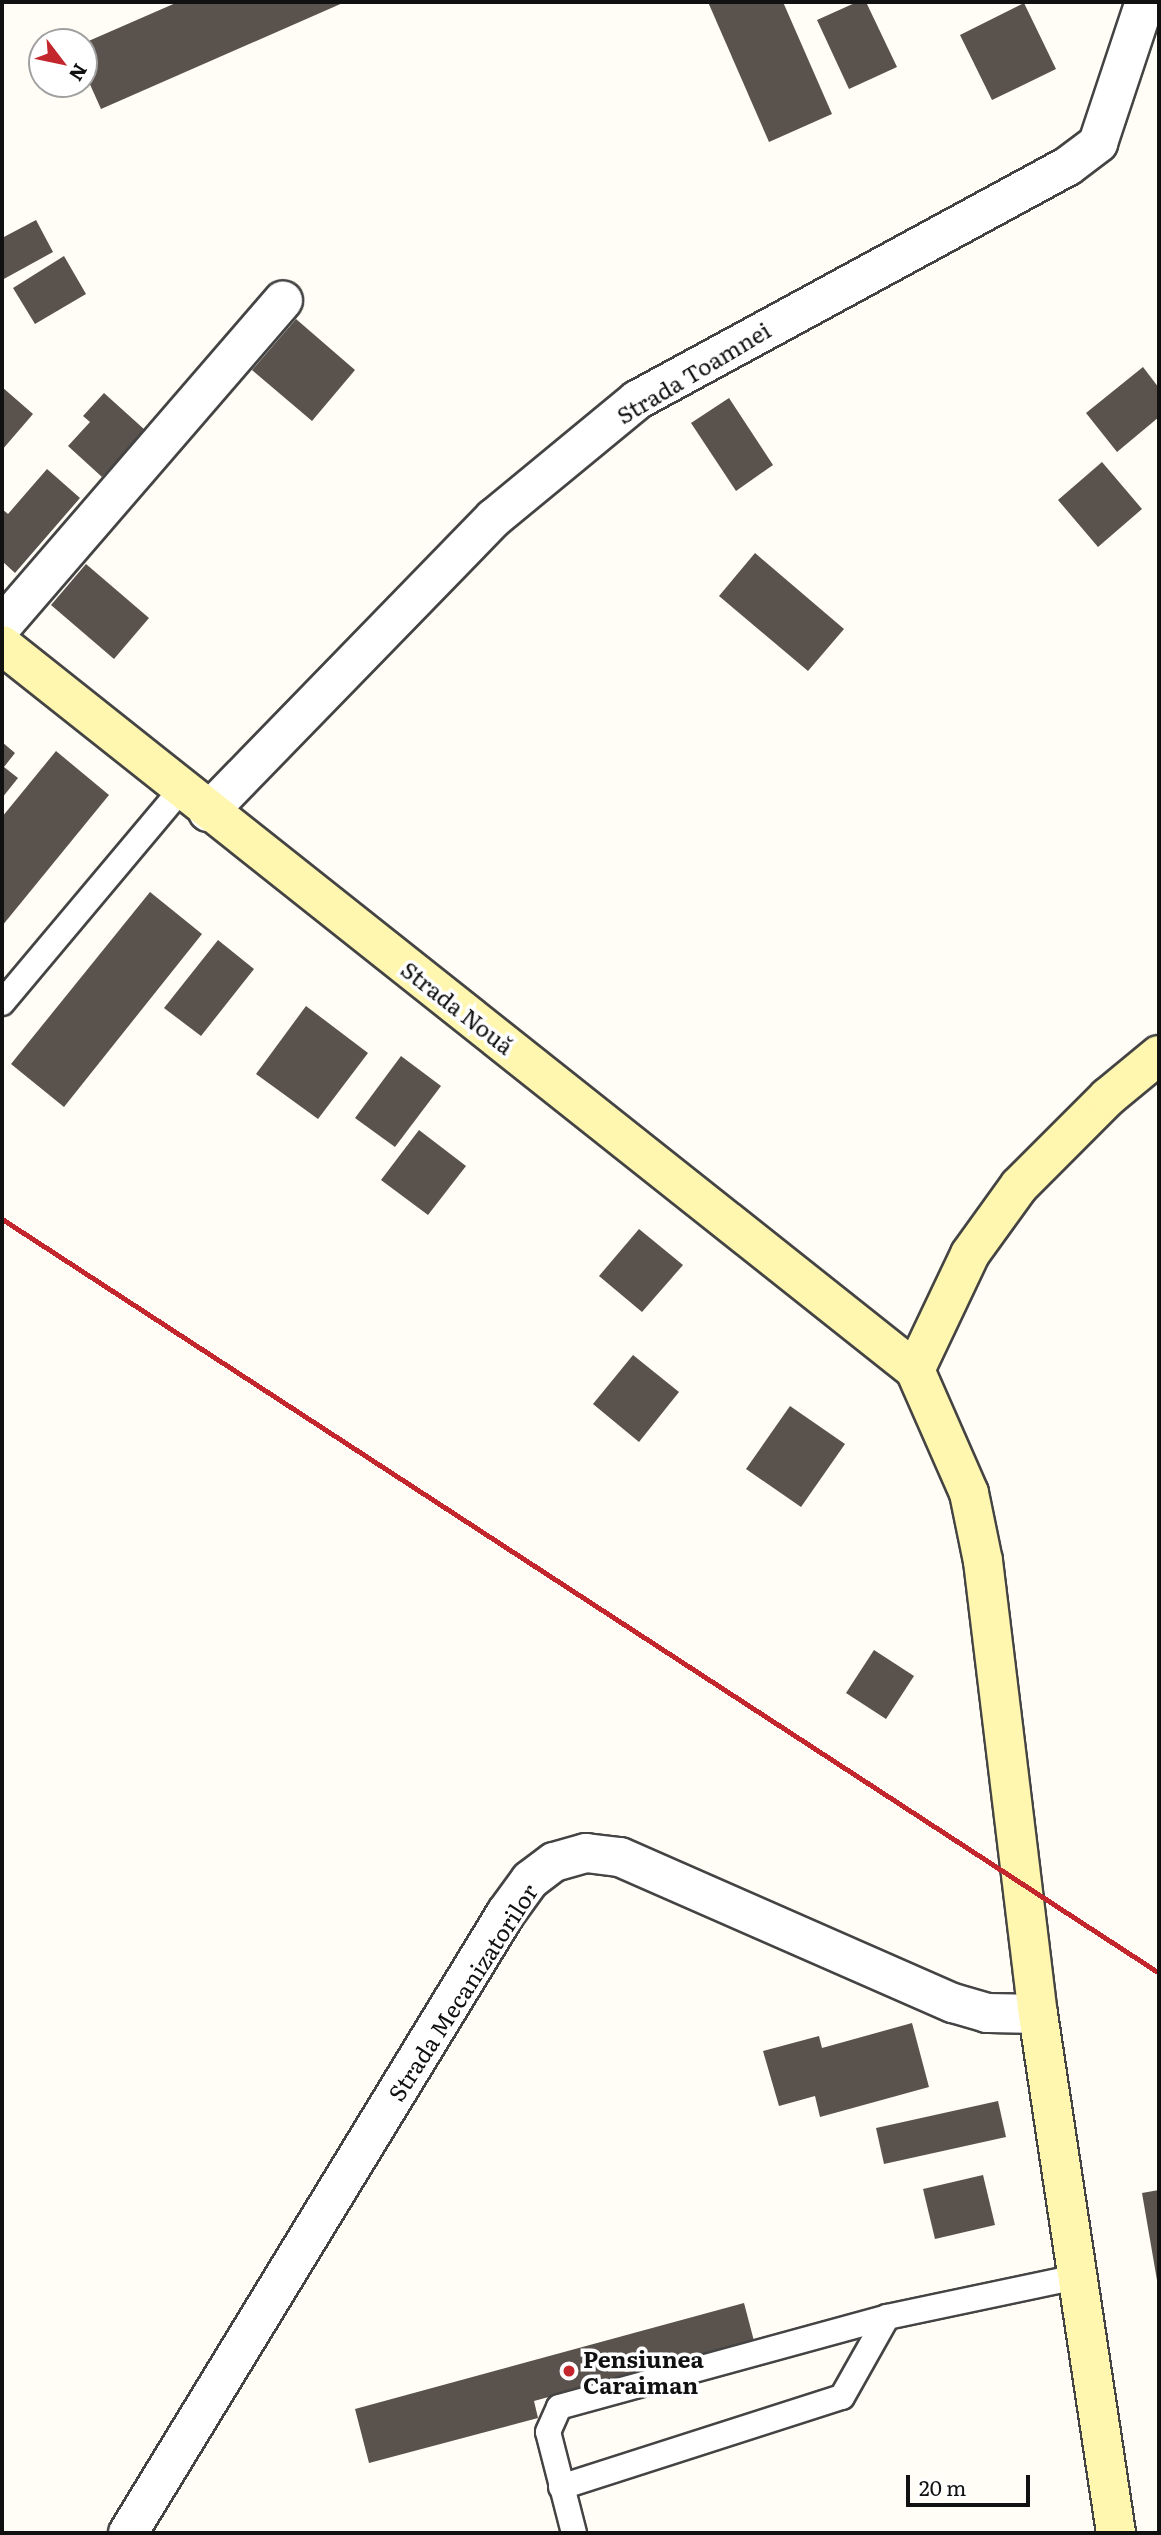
<!DOCTYPE html>
<meta charset="utf-8">
<style>
body{margin:0}
#map{position:relative;width:1161px;height:2535px;overflow:hidden;background:#fffdf5;font-family:Literata,serif}
div>[style]{position:absolute}
.building>*{inset:0;background:#5a524d}
.roads{filter:drop-shadow(2px 0 #444) drop-shadow(-2px 0 #444) drop-shadow(0 2px #444) drop-shadow(0 -2px #444)}
.service>*{height:24px;margin:-12px;padding:0 12px;transform-origin:12px;border-radius:12px;background:#fff}
.minor>*{height:38px;margin:-19px;padding:0 19px;transform-origin:19px;border-radius:19px;background:#fff}
.secondary>*{height:38px;margin:-19px;padding:0 19px;transform-origin:19px;border-radius:19px;background:#fff6b0}
.rail>*{height:5px;margin:-2.5px;padding:0 2.5px;transform-origin:2.5px;border-radius:2.5px;background:#c4262e}
.dots>*{width:19px;height:19px;translate:-50% -50%;box-sizing:border-box;border:4px solid #fff;border-radius:50%}
span{translate:-50% -50%;white-space:nowrap;text-align:center;line-height:1.15;-webkit-text-stroke:7px #fff;paint-order:stroke}
.street-label{font-size:23px;color:#111}
.poi-label{font-size:23px;color:#111;font-weight:700}
.left{translate:0 -50%;text-align:left}
.frame{position:absolute;inset:0;border:4px solid #111;pointer-events:none}
.north{position:absolute;left:28px;top:28px;width:70px;height:70px;box-sizing:border-box;background:#fff;border:2px solid #a0a0a0;border-radius:50%;rotate:122deg;font-size:19px;font-weight:700;line-height:28px;text-align:center;color:#111}
.north::after{content:'';display:block;margin:auto;width:24px;height:32px;background:#c4262e;clip-path:polygon(50% 0,100% 100%,50% 72%,0 100%)}
.scale{position:absolute;left:906px;top:2475px;width:124px;height:32px;box-sizing:border-box;border:4px solid #111;border-top:0;padding-left:9px;font-size:21px;line-height:24px;white-space:nowrap;color:#111;-webkit-text-stroke:5px #fff;paint-order:stroke}
</style>
<div id="map">
<div class="building">
<div style="clip-path:polygon(178px 2px,345px 2px,101px 109px,84px 71px,84px 43px)"></div>
<div style="clip-path:polygon(708px 2px,783px 2px,832px 114px,769px 142px)"></div>
<div style="clip-path:polygon(857px 2px,866px 2px,897px 67px,849px 89px,817px 20px)"></div>
<div style="clip-path:polygon(1024px 3px,1056px 69px,992px 100px,960px 35px)"></div>
<div style="clip-path:polygon(36px 220px,53px 252px,2px 280px,2px 238px)"></div>
<div style="clip-path:polygon(64px 256px,86px 294px,35px 324px,13px 288px)"></div>
<div style="clip-path:polygon(296px 319px,355px 370px,312px 421px,252px 370px)"></div>
<div style="clip-path:polygon(1143px 367px,1159px 388px,1159px 417px,1117px 452px,1086px 413px)"></div>
<div style="clip-path:polygon(2px 387px,33px 414px,2px 450px)"></div>
<div style="clip-path:polygon(104px 393px,145px 430px,102px 477px,68px 446px,90px 422px,83px 416px)"></div>
<div style="clip-path:polygon(729px 398px,773px 465px,736px 491px,691px 423px)"></div>
<div style="clip-path:polygon(1102px 462px,1142px 509px,1098px 547px,1058px 500px)"></div>
<div style="clip-path:polygon(47px 469px,80px 498px,15px 573px,2px 561px,2px 509px,8px 514px)"></div>
<div style="clip-path:polygon(755px 553px,844px 629px,808px 671px,719px 596px)"></div>
<div style="clip-path:polygon(86px 564px,149px 618px,114px 659px,51px 605px)"></div>
<div style="clip-path:polygon(2px 742px,15px 753px,4px 767px,18px 778px,2px 798px)"></div>
<div style="clip-path:polygon(56px 751px,109px 795px,2px 926px,2px 817px)"></div>
<div style="clip-path:polygon(150px 892px,202px 934px,64px 1107px,11px 1064px)"></div>
<div style="clip-path:polygon(218px 940px,254px 969px,201px 1036px,164px 1008px)"></div>
<div style="clip-path:polygon(306px 1006px,368px 1053px,318px 1119px,256px 1074px)"></div>
<div style="clip-path:polygon(401px 1056px,441px 1086px,395px 1147px,355px 1118px)"></div>
<div style="clip-path:polygon(419px 1130px,466px 1166px,428px 1215px,381px 1180px)"></div>
<div style="clip-path:polygon(639px 1229px,683px 1265px,642px 1312px,599px 1276px)"></div>
<div style="clip-path:polygon(633px 1355px,679px 1392px,639px 1442px,593px 1404px)"></div>
<div style="clip-path:polygon(790px 1406px,845px 1444px,801px 1507px,746px 1469px)"></div>
<div style="clip-path:polygon(874px 1650px,914px 1676px,886px 1719px,846px 1693px)"></div>
<div style="clip-path:polygon(912px 2023px,929px 2087px,820px 2117px,815px 2096px,779px 2106px,763px 2051px,819px 2036px,822px 2048px)"></div>
<div style="clip-path:polygon(998px 2101px,1006px 2137px,884px 2164px,876px 2128px)"></div>
<div style="clip-path:polygon(983px 2175px,995px 2225px,935px 2239px,923px 2189px)"></div>
<div style="clip-path:polygon(1159px 2190px,1159px 2286px,1158px 2286px,1142px 2193px)"></div>
<div style="clip-path:polygon(744px 2303px,754px 2341px,534px 2401px,538px 2418px,369px 2463px,355px 2409px)"></div>
</div>
<div class="roads">
<div class="service">
<div style="left:2px;top:1003px;width:278px;rotate:-50deg"></div>
<div style="left:561px;top:2487px;width:295px;rotate:-17.8deg"></div>
<div style="left:842px;top:2397px;width:92px;rotate:-60.6deg"></div>
<div style="left:574px;top:2533px;width:104px;rotate:-104.4deg"></div>
<div style="left:548px;top:2432px;width:27px;rotate:-66deg"></div>
<div style="left:559px;top:2407px;width:340px;rotate:-15.3deg"></div>
<div style="left:887px;top:2317px;width:194px;rotate:-11.9deg"></div>
</div>
<div class="minor">
<div style="left:2px;top:626px;width:430px;rotate:-49.2deg"></div>
<div style="left:208px;top:812px;width:410px;rotate:-45.8deg"></div>
<div style="left:494px;top:518px;width:185px;rotate:-39.5deg"></div>
<div style="left:637px;top:400px;width:490px;rotate:-28.5deg"></div>
<div style="left:1068px;top:166px;width:38px;rotate:-37deg"></div>
<div style="left:1098px;top:143px;width:149px;rotate:-71.6deg"></div>
<div style="left:128px;top:2533px;width:726px;rotate:-58.63deg"></div>
<div style="left:506px;top:1913px;width:41px;rotate:-54deg"></div>
<div style="left:530px;top:1880px;width:30px;rotate:-37deg"></div>
<div style="left:554px;top:1862px;width:33px;rotate:-16deg"></div>
<div style="left:586px;top:1853px;width:34px;rotate:7deg"></div>
<div style="left:620px;top:1857px;width:364px;rotate:23.7deg"></div>
<div style="left:953px;top:2003px;width:35px;rotate:16deg"></div>
<div style="left:987px;top:2013px;width:51px;rotate:1.1deg"></div>
</div>
<div class="secondary">
<div style="left:2px;top:645px;width:1166px;rotate:38.45deg"></div>
<div style="left:915px;top:1370px;width:134px;rotate:66.3deg"></div>
<div style="left:969px;top:1493px;width:69px;rotate:78.4deg"></div>
<div style="left:983px;top:1561px;width:456px;rotate:83.1deg"></div>
<div style="left:1038px;top:2014px;width:525px;rotate:81.45deg"></div>
<div style="left:915px;top:1370px;width:128px;rotate:-64.6deg"></div>
<div style="left:970px;top:1254px;width:84px;rotate:-54.2deg"></div>
<div style="left:1019px;top:1186px;width:126px;rotate:-45deg"></div>
<div style="left:1108px;top:1097px;width:66px;rotate:-39.5deg"></div>
</div>
</div>
<div class="rail">
<div style="left:2px;top:1219px;width:1381px;rotate:33.09deg"></div>
</div>
<div class="dots">
<div style="left:569px;top:2371px;background:#c4262e"></div>
</div>
<div class="street-label">
<span style="left:693px;top:372px;rotate:-31deg">Strada Toamnei</span>
<span style="left:458px;top:1007px;rotate:38deg">Strada Nouă</span>
<span style="left:462px;top:1992px;rotate:-57deg">Strada Mecanizatorilor</span>
</div>
<div class="poi-label">
<span class="left" style="left:583px;top:2371px">Pensiunea<br>Caraiman</span>
</div>
<div class="frame"></div>
<div class="north">N</div>
<div class="scale">20 m</div>
</div>
